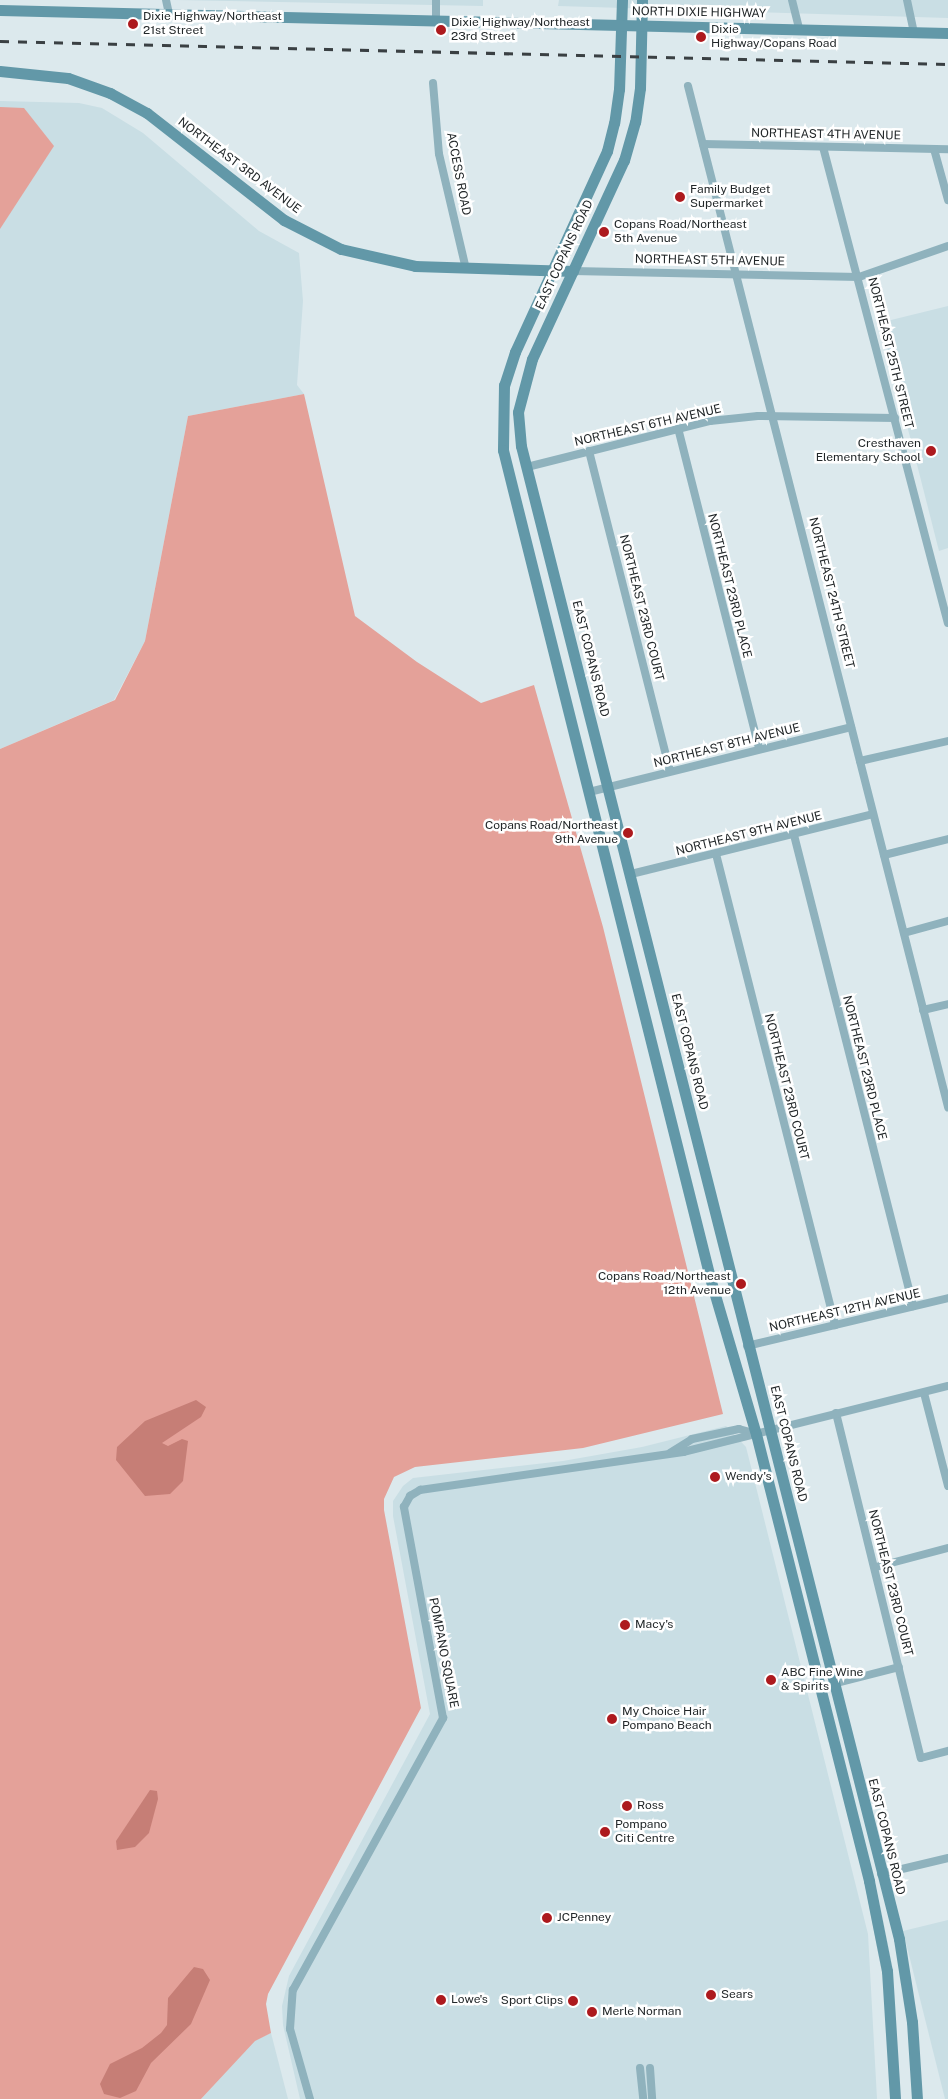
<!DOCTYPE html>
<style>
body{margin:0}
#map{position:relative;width:948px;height:2099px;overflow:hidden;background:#dce9ed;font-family:"Public Sans",sans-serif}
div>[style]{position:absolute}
.built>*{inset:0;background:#c9dee4}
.green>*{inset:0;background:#e4a199}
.water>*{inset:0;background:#c67e76}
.street>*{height:8px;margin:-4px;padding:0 4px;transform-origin:4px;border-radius:4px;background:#8fb2bd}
.secondary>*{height:11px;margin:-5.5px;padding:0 5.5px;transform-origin:5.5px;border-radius:5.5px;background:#6298a8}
.rail>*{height:2.5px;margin-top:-1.25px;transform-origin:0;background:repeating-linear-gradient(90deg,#3a4043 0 9px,transparent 0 18px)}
.dots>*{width:14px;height:14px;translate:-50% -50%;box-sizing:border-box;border:2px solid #fff;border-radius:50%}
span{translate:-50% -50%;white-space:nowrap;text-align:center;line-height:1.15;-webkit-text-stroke:5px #fff;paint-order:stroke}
.street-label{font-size:12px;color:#222729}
.poi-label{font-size:12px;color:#222729}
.left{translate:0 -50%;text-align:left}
.right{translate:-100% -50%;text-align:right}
</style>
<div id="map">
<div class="built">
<div style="clip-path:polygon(175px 0,483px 0,483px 6px)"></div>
<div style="clip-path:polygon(559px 0,948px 0,948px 18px,558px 6px)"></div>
<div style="clip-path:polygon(0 101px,79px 103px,102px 108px,143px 133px,259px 231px,299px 253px,303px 301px,297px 385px,304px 394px,188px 416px,145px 641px,114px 700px,0 749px)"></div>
<div style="clip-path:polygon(948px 306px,948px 548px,939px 551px,883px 331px,887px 321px)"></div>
<div style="clip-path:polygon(726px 1426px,746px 1447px,868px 1934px,877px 2099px,300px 2099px,283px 2025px,282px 2006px,289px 1976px,430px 1714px,393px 1516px,393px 1501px,403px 1486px,413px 1478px,563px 1461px,642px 1447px)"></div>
<div style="clip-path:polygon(948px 1920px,948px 2099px,945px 2099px,903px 1931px)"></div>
<div style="clip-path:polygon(271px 2033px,288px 2099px,201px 2099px,255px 2040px)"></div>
</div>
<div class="green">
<div style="clip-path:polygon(0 107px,24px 108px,54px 146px,0 229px)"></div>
<div style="clip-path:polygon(304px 394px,355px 616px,417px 662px,481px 703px,534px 685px,603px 927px,723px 1414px,583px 1448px,415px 1467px,394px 1477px,384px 1499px,384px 1510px,421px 1708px,268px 1994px,266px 2004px,271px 2033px,255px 2041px,201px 2099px,0 2099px,0 749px,115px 700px,145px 641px,188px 416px)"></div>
</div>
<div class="water">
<div style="clip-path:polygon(196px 1400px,206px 1407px,201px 1417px,162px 1443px,168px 1446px,182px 1439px,188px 1441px,183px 1481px,170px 1494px,145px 1496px,116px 1460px,117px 1447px,145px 1421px)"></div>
<div style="clip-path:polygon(150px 1790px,157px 1791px,158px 1799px,149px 1833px,135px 1847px,117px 1850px,116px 1841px)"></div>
<div style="clip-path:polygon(194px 1967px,203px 1969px,210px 1980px,191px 2024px,151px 2063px,136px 2091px,120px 2098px,104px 2094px,100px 2084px,110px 2064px,142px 2048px,161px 2033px,167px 2025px,168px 1998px)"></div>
</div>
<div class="street">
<div style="left:166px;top:0;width:14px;rotate:78deg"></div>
<div style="left:792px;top:0;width:30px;rotate:76deg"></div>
<div style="left:907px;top:0;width:33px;rotate:78deg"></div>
<div style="left:436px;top:21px;width:21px;rotate:-90deg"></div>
<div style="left:433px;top:83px;width:71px;rotate:85.2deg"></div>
<div style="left:439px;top:154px;width:118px;rotate:76.8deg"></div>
<div style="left:688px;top:86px;width:1054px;rotate:75.71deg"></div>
<div style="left:703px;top:144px;width:245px;rotate:1.2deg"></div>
<div style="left:823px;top:147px;width:492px;rotate:75.3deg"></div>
<div style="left:934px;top:149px;width:53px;rotate:74.6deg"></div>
<div style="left:573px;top:271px;width:286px;rotate:1.2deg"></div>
<div style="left:859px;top:277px;width:94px;rotate:-19.2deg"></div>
<div style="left:678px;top:428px;width:331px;rotate:75.8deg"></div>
<div style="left:589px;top:451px;width:330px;rotate:75.8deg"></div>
<div style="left:527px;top:467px;width:189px;rotate:-14.1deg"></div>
<div style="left:710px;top:421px;width:48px;rotate:-5.9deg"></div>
<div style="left:758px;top:416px;width:137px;rotate:0.8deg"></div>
<div style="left:860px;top:761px;width:90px;rotate:-12.8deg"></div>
<div style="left:589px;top:792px;width:270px;rotate:-13.9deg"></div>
<div style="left:794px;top:835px;width:486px;rotate:75.8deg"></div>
<div style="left:716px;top:854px;width:486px;rotate:75.8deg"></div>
<div style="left:884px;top:855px;width:66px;rotate:-14deg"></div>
<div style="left:631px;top:874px;width:249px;rotate:-13.9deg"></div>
<div style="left:904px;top:933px;width:46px;rotate:-15.3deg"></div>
<div style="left:923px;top:1010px;width:26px;rotate:-13deg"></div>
<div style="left:747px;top:1346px;width:207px;rotate:-13.4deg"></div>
<div style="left:924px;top:1393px;width:96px;rotate:75.5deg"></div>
<div style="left:836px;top:1413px;width:355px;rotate:76.2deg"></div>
<div style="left:921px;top:1758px;width:28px;rotate:-15deg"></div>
<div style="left:670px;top:1453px;width:26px;rotate:-32deg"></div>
<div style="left:692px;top:1439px;width:48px;rotate:-12deg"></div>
<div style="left:739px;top:1429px;width:18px;rotate:16deg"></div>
<div style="left:876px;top:1567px;width:74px;rotate:-14.8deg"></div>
<div style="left:833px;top:1684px;width:68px;rotate:-14.4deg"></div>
<div style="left:881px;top:1874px;width:69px;rotate:-13.4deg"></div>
<div style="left:640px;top:2068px;width:31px;rotate:84deg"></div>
<div style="left:650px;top:2068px;width:31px;rotate:86deg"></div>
<div style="left:310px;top:2099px;width:73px;rotate:-105.9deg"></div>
<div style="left:290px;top:2029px;width:39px;rotate:-86deg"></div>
<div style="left:293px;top:1990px;width:311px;rotate:-61.1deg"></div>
<div style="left:443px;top:1718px;width:215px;rotate:-100.5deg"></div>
<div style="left:404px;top:1507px;width:13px;rotate:-61deg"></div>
<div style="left:410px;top:1496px;width:12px;rotate:-31deg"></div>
<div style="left:420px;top:1490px;width:266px;rotate:-8.2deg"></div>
<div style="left:683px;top:1452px;width:273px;rotate:-14deg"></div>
</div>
<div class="secondary">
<div style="left:622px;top:0;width:89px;rotate:91.9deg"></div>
<div style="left:619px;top:89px;width:34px;rotate:98deg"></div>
<div style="left:614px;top:123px;width:29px;rotate:104deg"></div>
<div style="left:607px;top:151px;width:221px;rotate:114.6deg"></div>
<div style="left:515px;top:352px;width:35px;rotate:108deg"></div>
<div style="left:504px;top:385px;width:65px;rotate:90.9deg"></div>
<div style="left:503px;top:450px;width:853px;rotate:75.96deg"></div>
<div style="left:710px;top:1278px;width:163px;rotate:73.6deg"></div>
<div style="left:756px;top:1434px;width:461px;rotate:75.8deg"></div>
<div style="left:869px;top:1881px;width:92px;rotate:78.7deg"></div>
<div style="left:887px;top:1971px;width:128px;rotate:86.4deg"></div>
<div style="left:642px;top:0;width:88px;rotate:91.3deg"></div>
<div style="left:640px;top:88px;width:34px;rotate:98deg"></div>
<div style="left:635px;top:122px;width:40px;rotate:106deg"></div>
<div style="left:624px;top:160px;width:219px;rotate:114.8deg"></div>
<div style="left:532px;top:359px;width:55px;rotate:104.8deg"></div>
<div style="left:518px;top:412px;width:34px;rotate:85deg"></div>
<div style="left:521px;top:446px;width:1540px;rotate:75.79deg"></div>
<div style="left:899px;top:1939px;width:84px;rotate:81.1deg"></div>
<div style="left:912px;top:2022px;width:77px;rotate:86.3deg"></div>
<div style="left:0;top:10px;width:948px;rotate:1.39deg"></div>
<div style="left:0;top:71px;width:68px;rotate:5.9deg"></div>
<div style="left:68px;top:78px;width:45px;rotate:19.7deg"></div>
<div style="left:110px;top:93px;width:42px;rotate:28.4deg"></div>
<div style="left:147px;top:113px;width:174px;rotate:38deg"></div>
<div style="left:284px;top:220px;width:64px;rotate:27deg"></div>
<div style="left:341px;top:249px;width:76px;rotate:12.9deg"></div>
<div style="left:415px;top:266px;width:158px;rotate:1.8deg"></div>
</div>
<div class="rail">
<div style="left:0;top:41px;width:948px;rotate:1.39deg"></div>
</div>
<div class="dots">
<div style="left:133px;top:24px;background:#ad1a1e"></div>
<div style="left:441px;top:30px;background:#ad1a1e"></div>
<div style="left:701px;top:37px;background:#ad1a1e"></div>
<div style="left:680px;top:197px;background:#ad1a1e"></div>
<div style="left:604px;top:232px;background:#ad1a1e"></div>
<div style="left:931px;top:451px;background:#ad1a1e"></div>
<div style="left:628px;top:833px;background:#ad1a1e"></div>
<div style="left:741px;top:1284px;background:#ad1a1e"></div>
<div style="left:715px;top:1477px;background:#ad1a1e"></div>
<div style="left:625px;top:1625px;background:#ad1a1e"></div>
<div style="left:771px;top:1680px;background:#ad1a1e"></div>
<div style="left:612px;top:1719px;background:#ad1a1e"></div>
<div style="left:627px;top:1806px;background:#ad1a1e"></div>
<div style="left:605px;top:1832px;background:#ad1a1e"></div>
<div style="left:547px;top:1918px;background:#ad1a1e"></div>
<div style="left:711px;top:1995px;background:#ad1a1e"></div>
<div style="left:441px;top:2000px;background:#ad1a1e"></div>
<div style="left:573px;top:2001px;background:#ad1a1e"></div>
<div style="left:592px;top:2012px;background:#ad1a1e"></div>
</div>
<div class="street-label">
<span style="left:699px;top:13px;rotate:1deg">NORTH DIXIE HIGHWAY</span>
<span style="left:826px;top:135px;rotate:1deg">NORTHEAST 4TH AVENUE</span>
<span style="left:239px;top:166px;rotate:37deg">NORTHEAST 3RD AVENUE</span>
<span style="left:458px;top:174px;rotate:79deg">ACCESS ROAD</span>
<span style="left:565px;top:255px;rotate:-65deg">EAST COPANS ROAD</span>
<span style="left:710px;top:261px;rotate:1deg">NORTHEAST 5TH AVENUE</span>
<span style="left:890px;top:353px;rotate:76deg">NORTHEAST 25TH STREET</span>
<span style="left:648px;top:426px;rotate:-13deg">NORTHEAST 6TH AVENUE</span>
<span style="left:729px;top:586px;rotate:76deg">NORTHEAST 23RD PLACE</span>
<span style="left:831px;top:593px;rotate:76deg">NORTHEAST 24TH STREET</span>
<span style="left:641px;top:608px;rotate:76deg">NORTHEAST 23RD COURT</span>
<span style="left:590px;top:659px;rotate:76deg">EAST COPANS ROAD</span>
<span style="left:727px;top:746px;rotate:-14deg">NORTHEAST 8TH AVENUE</span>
<span style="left:749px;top:834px;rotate:-14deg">NORTHEAST 9TH AVENUE</span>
<span style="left:689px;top:1052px;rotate:76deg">EAST COPANS ROAD</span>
<span style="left:864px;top:1068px;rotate:76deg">NORTHEAST 23RD PLACE</span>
<span style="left:786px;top:1087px;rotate:76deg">NORTHEAST 23RD COURT</span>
<span style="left:845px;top:1311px;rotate:-13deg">NORTHEAST 12TH AVENUE</span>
<span style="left:788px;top:1444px;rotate:76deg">EAST COPANS ROAD</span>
<span style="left:890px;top:1583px;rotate:76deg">NORTHEAST 23RD COURT</span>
<span style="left:443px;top:1653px;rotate:79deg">POMPANO SQUARE</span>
<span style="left:886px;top:1837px;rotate:76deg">EAST COPANS ROAD</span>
</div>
<div class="poi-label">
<span class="left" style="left:143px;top:24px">Dixie Highway/Northeast<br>21st Street</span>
<span class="left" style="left:451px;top:30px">Dixie Highway/Northeast<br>23rd Street</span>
<span class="left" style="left:711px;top:37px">Dixie<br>Highway/Copans Road</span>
<span class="left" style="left:690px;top:197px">Family Budget<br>Supermarket</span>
<span class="left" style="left:614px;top:232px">Copans Road/Northeast<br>5th Avenue</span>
<span class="right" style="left:921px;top:451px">Cresthaven<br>Elementary School</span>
<span class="right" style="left:618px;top:833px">Copans Road/Northeast<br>9th Avenue</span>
<span class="right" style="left:731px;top:1284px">Copans Road/Northeast<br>12th Avenue</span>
<span class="left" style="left:725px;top:1477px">Wendy's</span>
<span class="left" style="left:635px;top:1625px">Macy's</span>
<span class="left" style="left:781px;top:1680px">ABC Fine Wine<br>&amp; Spirits</span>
<span class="left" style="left:622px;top:1719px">My Choice Hair<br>Pompano Beach</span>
<span class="left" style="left:637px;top:1806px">Ross</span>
<span class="left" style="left:615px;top:1832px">Pompano<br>Citi Centre</span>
<span class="left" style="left:557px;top:1918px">JCPenney</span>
<span class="left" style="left:721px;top:1995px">Sears</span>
<span class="left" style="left:451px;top:2000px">Lowe's</span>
<span class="right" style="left:563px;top:2001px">Sport Clips</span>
<span class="left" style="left:602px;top:2012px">Merle Norman</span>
</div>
</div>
